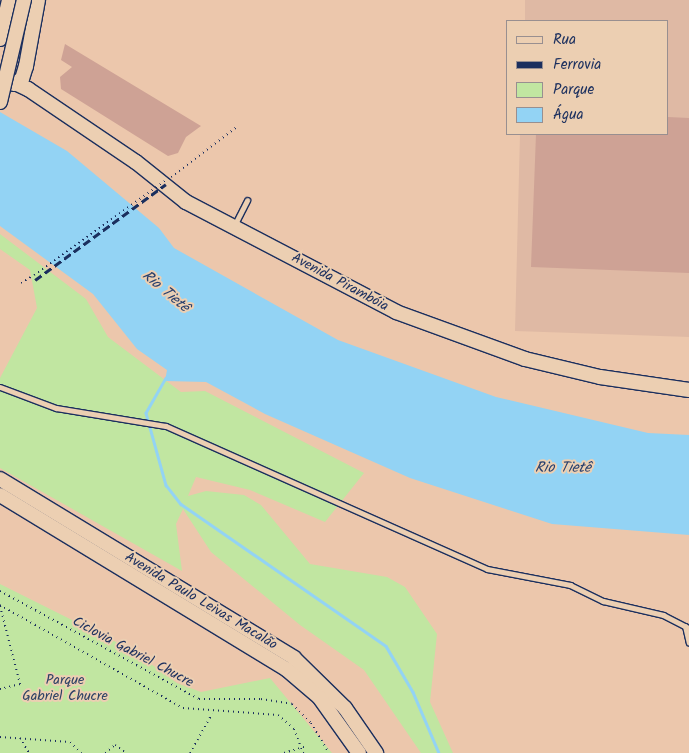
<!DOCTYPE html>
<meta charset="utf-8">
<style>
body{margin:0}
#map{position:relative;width:689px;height:753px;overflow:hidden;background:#ecc7ac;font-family:Kalam,sans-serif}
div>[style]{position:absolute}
.built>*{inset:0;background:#dfb9a4}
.green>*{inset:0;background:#c1e6a1}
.water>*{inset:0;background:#93d3f4}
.stream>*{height:2.5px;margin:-1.25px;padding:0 1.25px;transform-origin:1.25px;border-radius:1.25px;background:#93d3f4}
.building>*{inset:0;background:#cea295}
.path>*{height:2px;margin-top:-1px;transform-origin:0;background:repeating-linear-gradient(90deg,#1b2f5e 0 1px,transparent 0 5px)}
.roads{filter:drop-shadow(1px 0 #1b2f5e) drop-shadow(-1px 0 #1b2f5e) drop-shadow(0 1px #1b2f5e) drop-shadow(0 -1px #1b2f5e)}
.lane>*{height:5px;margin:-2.5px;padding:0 2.5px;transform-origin:2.5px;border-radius:2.5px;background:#eccfb2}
.secondary>*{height:14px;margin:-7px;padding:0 7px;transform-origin:7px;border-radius:7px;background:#eccfb2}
.rail>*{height:2.5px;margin-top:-1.25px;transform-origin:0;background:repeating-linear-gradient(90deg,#1b2f5e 0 8px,transparent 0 12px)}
.path-bridge>*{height:2px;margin-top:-1px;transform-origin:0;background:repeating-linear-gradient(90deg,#1b2f5e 0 1px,transparent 0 5px)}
.bridges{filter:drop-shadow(1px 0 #1b2f5e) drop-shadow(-1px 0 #1b2f5e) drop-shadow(0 1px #1b2f5e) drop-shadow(0 -1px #1b2f5e)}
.secondary-bridge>*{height:14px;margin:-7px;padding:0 7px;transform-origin:7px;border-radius:7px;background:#eccfb2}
span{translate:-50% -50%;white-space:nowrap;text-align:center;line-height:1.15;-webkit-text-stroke:4px #eccfb2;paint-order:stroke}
.street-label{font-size:14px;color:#1b2f5e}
.park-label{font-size:14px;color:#2c4165}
.water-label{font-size:15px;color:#273f6d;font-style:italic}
.legend{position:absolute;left:506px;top:20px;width:162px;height:115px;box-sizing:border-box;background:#eccfb2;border:1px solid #988f90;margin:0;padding:6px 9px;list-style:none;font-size:15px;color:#1b2f5e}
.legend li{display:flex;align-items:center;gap:10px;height:25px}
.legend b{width:25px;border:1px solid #988f90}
</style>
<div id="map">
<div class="built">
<div style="clip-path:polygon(525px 0,689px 0,689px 337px,515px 331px,520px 134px,668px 134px,668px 21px,525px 21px)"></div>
</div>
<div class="green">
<div style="clip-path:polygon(0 234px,86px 299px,108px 337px,181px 392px,205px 391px,364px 473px,325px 522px,250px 490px,196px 477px,188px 496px,206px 491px,244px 495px,261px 505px,310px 564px,387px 577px,405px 587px,437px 634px,430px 702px,453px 753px,421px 753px,364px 670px,300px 625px,211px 552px,183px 509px,176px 524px,182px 571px,0 468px,0 378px,37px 308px,30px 270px,0 249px)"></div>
<div style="clip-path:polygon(0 584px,132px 650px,177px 683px,201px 692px,270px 678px,332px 753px,0 753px)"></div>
</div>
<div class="water">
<div style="clip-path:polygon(0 112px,67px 151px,159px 228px,174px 248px,338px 340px,496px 397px,648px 433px,689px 435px,689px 535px,552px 524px,410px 478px,265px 414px,206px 382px,165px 381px,167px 370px,137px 349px,93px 294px,0 226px)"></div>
</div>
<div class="stream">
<div style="left:166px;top:378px;width:40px;rotate:119.7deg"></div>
<div style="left:146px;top:413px;width:75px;rotate:74.5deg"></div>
<div style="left:166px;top:485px;width:24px;rotate:52deg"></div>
<div style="left:181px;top:504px;width:249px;rotate:34.7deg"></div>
<div style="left:386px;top:646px;width:53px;rotate:59.6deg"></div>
<div style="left:413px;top:692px;width:66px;rotate:66.9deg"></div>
</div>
<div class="building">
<div style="clip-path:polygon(65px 44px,201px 126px,186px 137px,178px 153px,168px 156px,61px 89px,60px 77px,72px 67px,61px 60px)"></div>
<div style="clip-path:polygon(668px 117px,689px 118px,689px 273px,531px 267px,536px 134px,668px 134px)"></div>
</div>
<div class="path">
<div style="left:171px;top:177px;width:84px;rotate:-37.3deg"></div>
<div style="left:21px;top:283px;width:15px;rotate:-32deg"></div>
<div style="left:0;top:591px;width:226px;rotate:28.5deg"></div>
<div style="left:199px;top:699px;width:62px"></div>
<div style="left:261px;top:699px;width:31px;rotate:9deg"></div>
<div style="left:292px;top:704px;width:27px;rotate:45deg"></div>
<div style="left:311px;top:723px;width:35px;rotate:59deg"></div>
<div style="left:0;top:605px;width:210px;rotate:29.4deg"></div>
<div style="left:183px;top:708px;width:95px;rotate:4.2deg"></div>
<div style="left:278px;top:715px;width:21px;rotate:41deg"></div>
<div style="left:294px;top:729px;width:26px;rotate:69deg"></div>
<div style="left:0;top:606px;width:81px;rotate:75.6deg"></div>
<div style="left:20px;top:684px;width:21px;rotate:166deg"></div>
<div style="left:0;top:737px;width:70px;rotate:4.1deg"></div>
<div style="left:70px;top:742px;width:16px;rotate:45deg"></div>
<div style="left:20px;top:738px;width:17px;rotate:59deg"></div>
<div style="left:105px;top:753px;width:13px;rotate:-39deg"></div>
<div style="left:115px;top:745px;width:14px;rotate:36deg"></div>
<div style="left:190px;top:753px;width:45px;rotate:-60.6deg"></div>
<div style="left:284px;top:753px;width:21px;rotate:-17deg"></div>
</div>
<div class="roads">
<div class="lane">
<div style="left:234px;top:226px;width:29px;rotate:-63deg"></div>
<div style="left:0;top:387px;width:60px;rotate:20.6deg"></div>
<div style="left:56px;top:408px;width:111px;rotate:9.3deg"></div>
<div style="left:166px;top:426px;width:351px;rotate:24deg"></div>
<div style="left:487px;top:569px;width:85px;rotate:10.9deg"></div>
<div style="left:570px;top:585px;width:37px;rotate:26deg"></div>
<div style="left:603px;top:601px;width:62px;rotate:13.1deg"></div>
<div style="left:663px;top:615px;width:29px;rotate:27deg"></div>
<div style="left:685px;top:626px;width:17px;rotate:77deg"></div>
</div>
<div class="secondary">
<div style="left:0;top:39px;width:40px;rotate:-77deg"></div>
<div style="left:0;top:76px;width:31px;rotate:25deg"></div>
<div style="left:28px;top:89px;width:130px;rotate:34.1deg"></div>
<div style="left:136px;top:162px;width:64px;rotate:38.7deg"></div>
<div style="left:186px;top:202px;width:237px;rotate:27.6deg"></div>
<div style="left:396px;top:312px;width:137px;rotate:20deg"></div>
<div style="left:525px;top:359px;width:77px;rotate:13.5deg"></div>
<div style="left:600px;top:377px;width:90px;rotate:8.3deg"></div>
<div style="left:14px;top:84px;width:9px;rotate:-32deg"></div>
<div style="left:22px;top:79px;width:14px;rotate:-73deg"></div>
<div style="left:26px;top:66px;width:67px;rotate:-79.7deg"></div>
<div style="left:0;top:479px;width:344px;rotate:31.3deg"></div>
<div style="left:294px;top:658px;width:71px;rotate:44.4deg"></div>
<div style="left:345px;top:708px;width:55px;rotate:55.4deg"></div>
<div style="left:0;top:495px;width:335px;rotate:31.3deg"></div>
<div style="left:286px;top:669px;width:43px;rotate:40.3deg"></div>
<div style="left:319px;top:697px;width:69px;rotate:54.5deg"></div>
</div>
</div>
<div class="rail">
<div style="left:35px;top:280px;width:162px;rotate:-36.2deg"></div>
</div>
<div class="path-bridge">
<div style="left:34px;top:275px;width:166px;rotate:-35.7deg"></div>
</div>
<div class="bridges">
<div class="secondary-bridge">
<div style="left:0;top:102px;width:105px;rotate:-76.8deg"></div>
</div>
</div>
<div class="street-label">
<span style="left:340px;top:282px;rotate:28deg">Avenida Pirambóia</span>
<span style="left:201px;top:601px;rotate:31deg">Avenida Paulo Leivas Macalão</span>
<span style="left:133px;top:652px;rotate:28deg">Ciclovia Gabriel Chucre</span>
</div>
<div class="park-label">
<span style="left:65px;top:688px">Parque<br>Gabriel Chucre</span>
</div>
<div class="water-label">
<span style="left:165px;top:292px;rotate:40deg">Rio Tietê</span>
<span style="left:563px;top:469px">Rio Tietê</span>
</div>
<ul class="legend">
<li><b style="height:6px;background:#eccfb2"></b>Rua</li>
<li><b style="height:6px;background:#1b2f5e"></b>Ferrovia</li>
<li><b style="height:14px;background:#c1e6a1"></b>Parque</li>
<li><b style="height:14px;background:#93d3f4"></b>Água</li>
</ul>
</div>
